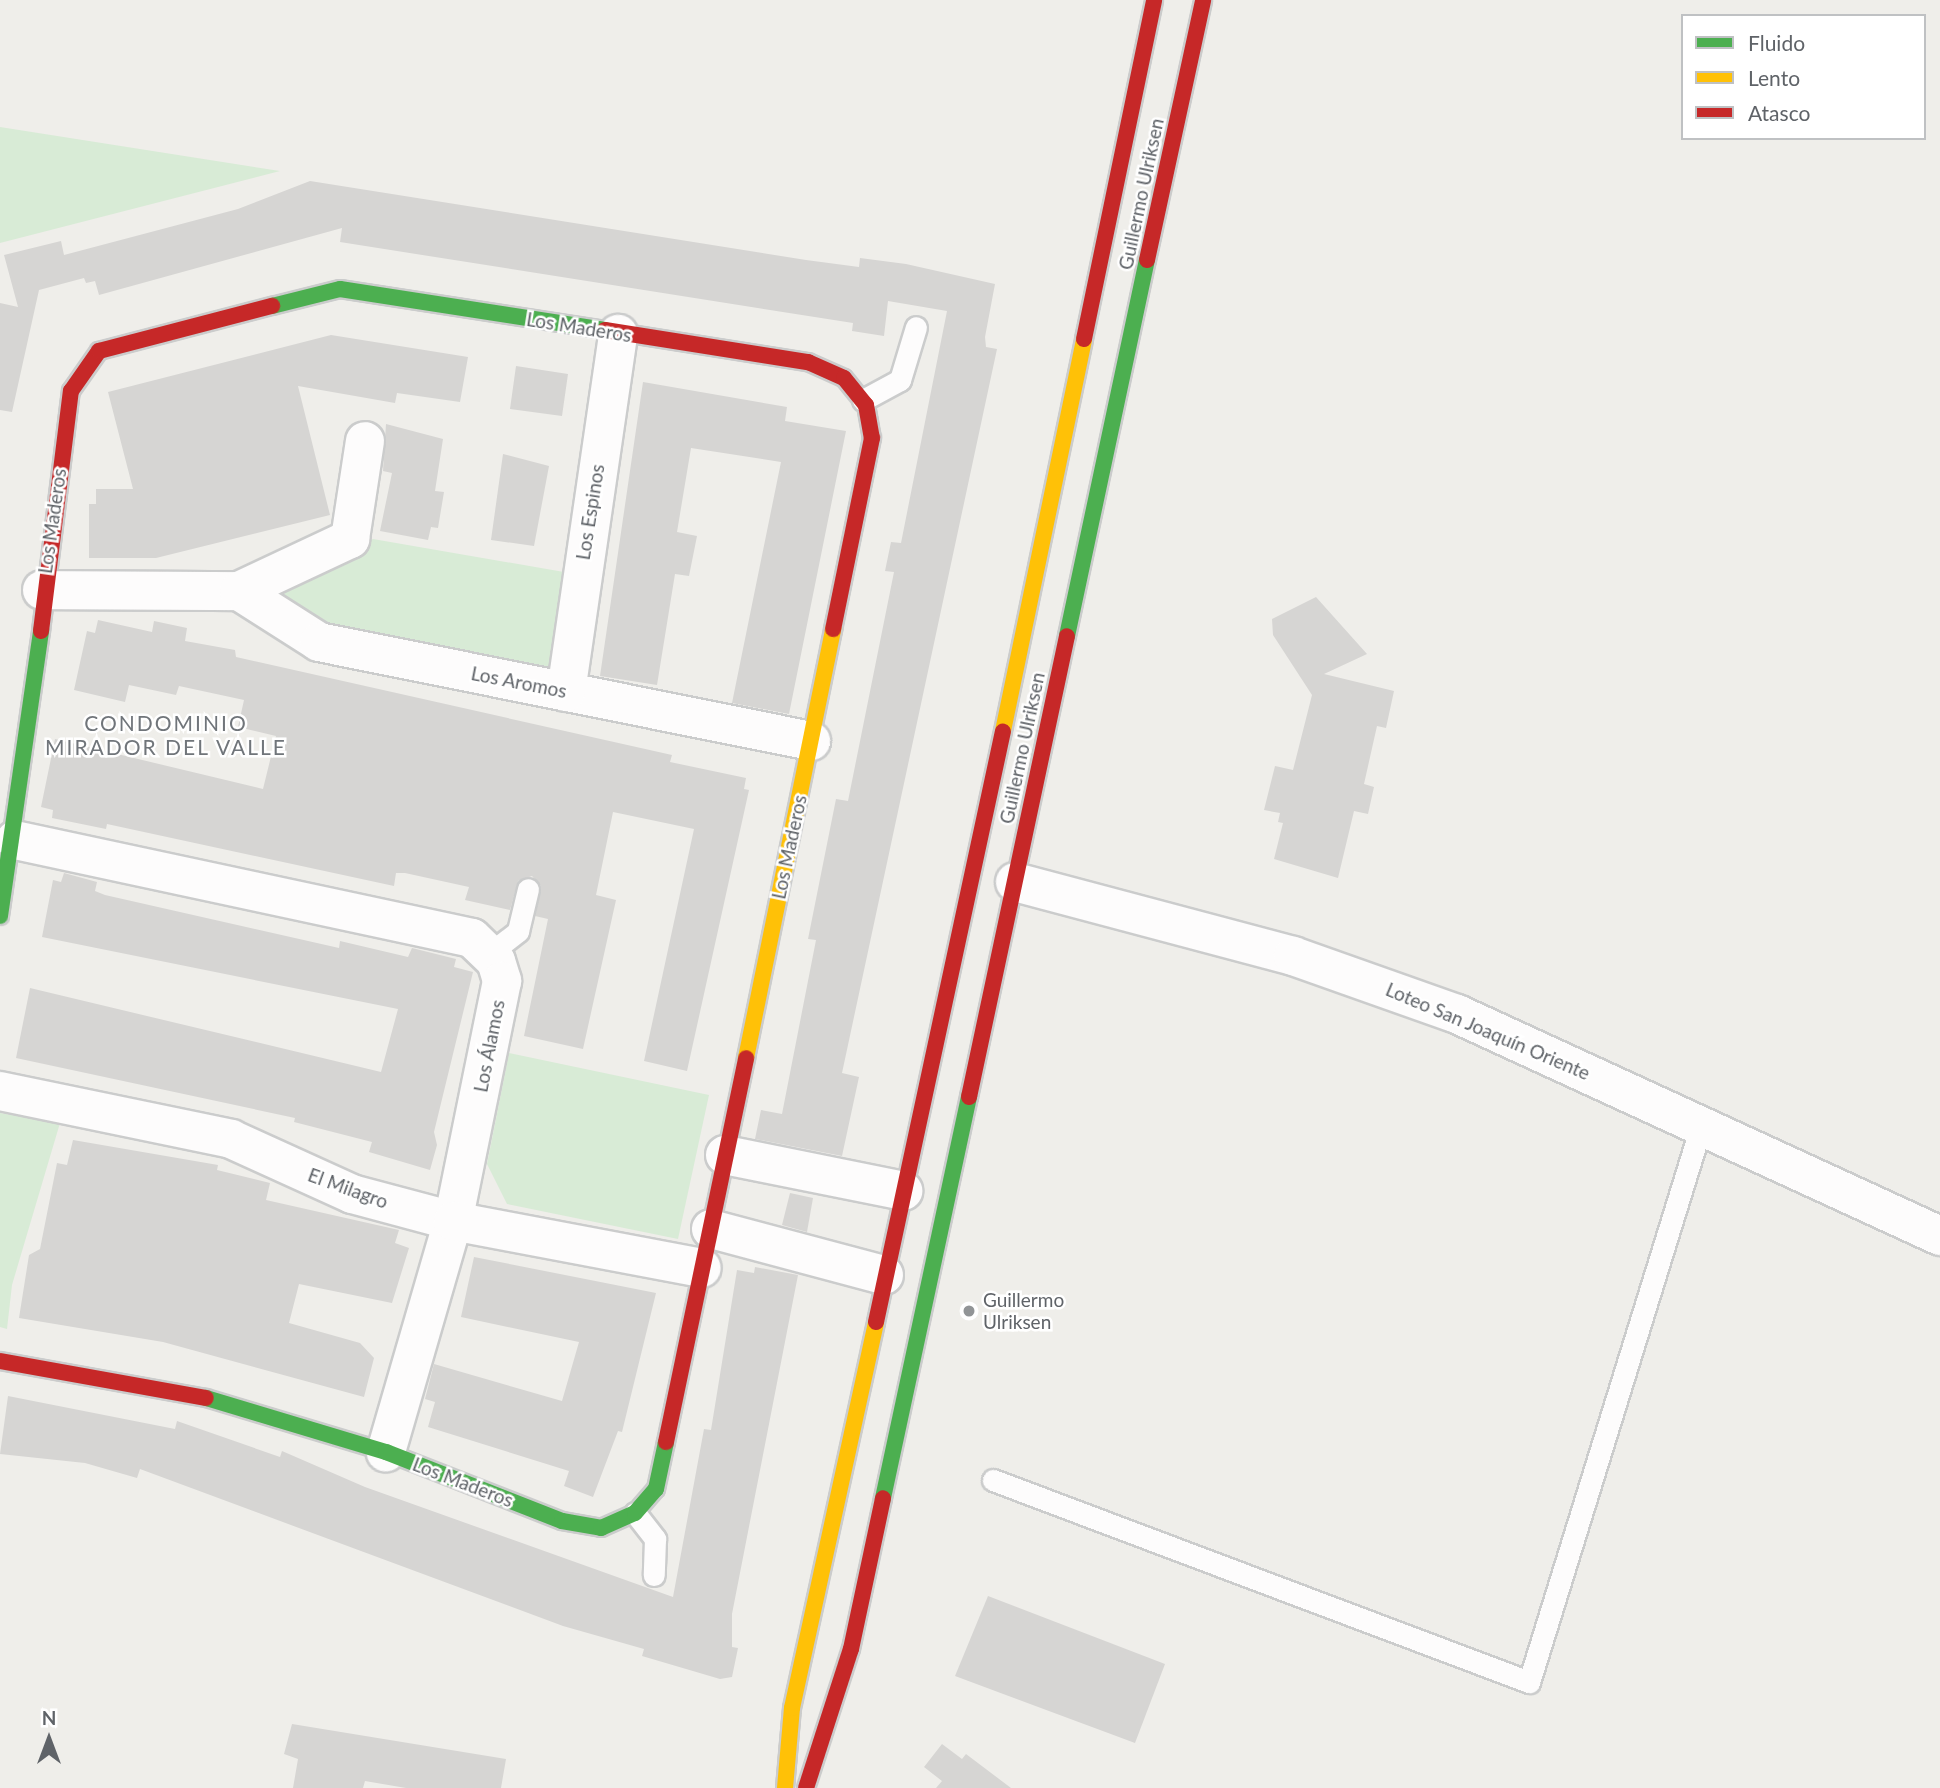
<!DOCTYPE html>
<meta charset="utf-8">
<style>
body{margin:0}
#map{position:relative;width:1940px;height:1788px;overflow:hidden;background:#efeeea;font-family:Lato,sans-serif}
div>[style]{position:absolute}
.green>*{inset:0;background:#d8ebd6}
.building>*{inset:0;background:#d6d5d3}
.roads{filter:drop-shadow(2px 0 #cbcccc) drop-shadow(-2px 0 #cbcccc) drop-shadow(0 2px #cbcccc) drop-shadow(0 -2px #cbcccc)}
.lane>*{height:21px;margin:-10.5px;padding:0 10.5px;transform-origin:10.5px;border-radius:10.5px;background:#fdfcfc}
.street>*{height:38px;margin:-19px;padding:0 19px;transform-origin:19px;border-radius:19px;background:#fdfcfc}
.fast>*{height:16px;margin:-8px;padding:0 8px;transform-origin:8px;border-radius:8px;background:#4caf50}
.slow>*{height:16px;margin:-8px;padding:0 8px;transform-origin:8px;border-radius:8px;background:#ffc107}
.jam>*{height:16px;margin:-8px;padding:0 8px;transform-origin:8px;border-radius:8px;background:#c62828}
.dots>*{width:19px;height:19px;translate:-50% -50%;box-sizing:border-box;border:4px solid #fff;border-radius:50%}
span{translate:-50% -50%;white-space:nowrap;text-align:center;line-height:1.15;-webkit-text-stroke:5px #fff;paint-order:stroke}
.street-label{font-size:19px;color:#5f6368}
.poi-label{font-size:19px;color:#5f6368}
.left{translate:0 -50%;text-align:left}
.neighbourhood-label{font-size:21px;color:#70757a;letter-spacing:2px}
.legend{position:absolute;left:1681px;top:14px;width:245px;height:126px;box-sizing:border-box;background:#fff;border:2px solid #bfc1c3;margin:0;padding:9px 12px;list-style:none;font-size:21px;color:#5f6368}
.legend li{display:flex;align-items:center;gap:14px;height:35px}
.legend b{width:35px;border:2px solid #bfc1c3}
.north{position:absolute;left:14px;top:1704px;width:70px;height:70px;-webkit-text-stroke:5px #fff;paint-order:stroke;rotate:0deg;font-size:19px;font-weight:700;line-height:28px;text-align:center;color:#5f6368}
.north::after{content:'';display:block;margin:auto;width:24px;height:32px;background:#5f6368;clip-path:polygon(50% 0,100% 100%,50% 72%,0 100%)}
</style>
<div id="map">
<div class="green">
<div style="clip-path:polygon(0 127px,280px 171px,0 243px)"></div>
<div style="clip-path:polygon(373px 539px,564px 572px,549px 678px,320px 630px,265px 588px)"></div>
<div style="clip-path:polygon(509px 1053px,709px 1095px,678px 1239px,507px 1204px,487px 1164px)"></div>
<div style="clip-path:polygon(0 1113px,60px 1123px,12px 1285px,7px 1329px,0 1327px)"></div>
</div>
<div class="building">
<div style="clip-path:polygon(310px 181px,806px 260px,859px 267px,860px 258px,906px 264px,995px 284px,985px 337px,986px 347px,997px 349px,842px 1073px,859px 1077px,842px 1156px,755px 1139px,761px 1110px,782px 1114px,816px 940px,808px 939px,836px 799px,848px 801px,894px 572px,885px 571px,891px 542px,901px 543px,947px 311px,888px 301px,884px 336px,852px 331px,853px 323px,340px 242px,342px 228px,99px 295px,95px 281px,86px 283px,84px 278px,39px 290px,12px 412px,0 410px,0 303px,18px 307px,4px 255px,61px 241px,64px 255px,238px 209px)"></div>
<div style="clip-path:polygon(331px 335px,468px 357px,460px 402px,397px 393px,395px 403px,298px 386px,330px 515px,156px 558px,89px 558px,89px 504px,96px 504px,96px 489px,133px 489px,108px 392px)"></div>
<div style="clip-path:polygon(516px 366px,568px 374px,562px 416px,510px 409px)"></div>
<div style="clip-path:polygon(643px 382px,787px 407px,785px 421px,846px 431px,789px 714px,732px 703px,781px 462px,691px 448px,677px 532px,697px 536px,689px 576px,675px 574px,657px 685px,600px 676px)"></div>
<div style="clip-path:polygon(386px 424px,443px 439px,435px 491px,444px 492px,438px 528px,431px 527px,428px 540px,380px 531px,392px 473px,383px 471px)"></div>
<div style="clip-path:polygon(503px 454px,549px 466px,534px 546px,491px 540px)"></div>
<div style="clip-path:polygon(1316px 597px,1367px 654px,1324px 674px,1394px 691px,1386px 728px,1377px 726px,1364px 784px,1374px 787px,1368px 814px,1354px 811px,1338px 878px,1274px 859px,1283px 823px,1278px 822px,1280px 813px,1264px 810px,1275px 766px,1293px 770px,1312px 695px,1273px 635px,1272px 619px)"></div>
<div style="clip-path:polygon(98px 620px,152px 632px,154px 621px,187px 628px,185px 641px,235px 650px,236px 657px,672px 755px,670px 762px,746px 778px,744px 789px,749px 790px,687px 1071px,644px 1061px,694px 829px,613px 812px,596px 895px,616px 900px,583px 1049px,524px 1036px,548px 919px,535px 916px,541px 886px,532px 876px,518px 881px,510px 910px,465px 900px,469px 887px,405px 873px,396px 873px,394px 886px,107px 824px,106px 829px,52px 818px,53px 810px,41px 807px,55px 739px,263px 789px,276px 736px,238px 727px,244px 700px,179px 686px,176px 695px,129px 685px,125px 702px,74px 690px,87px 631px,95px 633px)"></div>
<div style="clip-path:polygon(64px 873px,97px 882px,95px 891px,105px 895px,339px 948px,340px 941px,408px 957px,412px 948px,456px 959px,454px 967px,473px 972px,434px 1132px,437px 1145px,430px 1170px,369px 1152px,372px 1142px,294px 1122px,295px 1118px,16px 1058px,30px 988px,381px 1072px,398px 1009px,42px 937px,53px 880px,61px 882px)"></div>
<div style="clip-path:polygon(73px 1140px,218px 1165px,217px 1170px,270px 1183px,266px 1200px,399px 1230px,395px 1243px,409px 1248px,392px 1303px,299px 1284px,289px 1323px,360px 1343px,374px 1358px,364px 1397px,163px 1342px,19px 1318px,29px 1255px,40px 1249px,57px 1163px,67px 1165px)"></div>
<div style="clip-path:polygon(790px 1193px,813px 1198px,807px 1232px,782px 1225px)"></div>
<div style="clip-path:polygon(474px 1257px,656px 1293px,622px 1432px,618px 1431px,593px 1497px,564px 1486px,569px 1471px,428px 1427px,435px 1402px,425px 1399px,434px 1364px,562px 1401px,579px 1342px,461px 1317px)"></div>
<div style="clip-path:polygon(755px 1267px,798px 1275px,732px 1614px,732px 1647px,738px 1648px,732px 1677px,720px 1679px,642px 1656px,644px 1649px,563px 1626px,140px 1469px,137px 1478px,85px 1463px,0 1454px,8px 1396px,175px 1429px,177px 1421px,280px 1457px,282px 1451px,365px 1487px,673px 1597px,704px 1429px,711px 1430px,737px 1270px,754px 1273px)"></div>
<div style="clip-path:polygon(988px 1596px,1165px 1664px,1135px 1743px,955px 1676px)"></div>
<div style="clip-path:polygon(292px 1724px,506px 1759px,501px 1788px,406px 1788px,365px 1781px,363px 1788px,293px 1788px,298px 1759px,284px 1754px)"></div>
<div style="clip-path:polygon(942px 1744px,962px 1759px,966px 1754px,1011px 1788px,936px 1788px,942px 1781px,924px 1767px)"></div>
</div>
<div class="roads">
<div class="lane">
<div style="left:863px;top:400px;width:42px;rotate:-28.4deg"></div>
<div style="left:900px;top:380px;width:55px;rotate:-73.2deg"></div>
<div style="left:489px;top:954px;width:37px;rotate:-38deg"></div>
<div style="left:518px;top:931px;width:43px;rotate:-76.6deg"></div>
<div style="left:993px;top:1480px;width:573px;rotate:20.65deg"></div>
<div style="left:1529px;top:1682px;width:585px;rotate:-72.8deg"></div>
<div style="left:635px;top:1513px;width:33px;rotate:52deg"></div>
<div style="left:655px;top:1539px;width:36px;rotate:92deg"></div>
</div>
<div class="street">
<div style="left:42px;top:590px;width:197px;rotate:0.3deg"></div>
<div style="left:239px;top:591px;width:95px;rotate:32.5deg"></div>
<div style="left:319px;top:642px;width:502px;rotate:11.38deg"></div>
<div style="left:239px;top:591px;width:123px;rotate:-25.1deg"></div>
<div style="left:350px;top:539px;width:99px;rotate:-81.3deg"></div>
<div style="left:566px;top:692px;width:362px;rotate:-81.7deg"></div>
<div style="left:15px;top:840px;width:467px;rotate:12.1deg"></div>
<div style="left:472px;top:938px;width:33px;rotate:44deg"></div>
<div style="left:496px;top:961px;width:21px;rotate:73deg"></div>
<div style="left:502px;top:981px;width:245px;rotate:101.5deg"></div>
<div style="left:453px;top:1221px;width:241px;rotate:106.2deg"></div>
<div style="left:1015px;top:882px;width:288px;rotate:14.9deg"></div>
<div style="left:1293px;top:956px;width:174px;rotate:19.5deg"></div>
<div style="left:1457px;top:1014px;width:532px;rotate:24.68deg"></div>
<div style="left:0;top:1091px;width:236px;rotate:11.7deg"></div>
<div style="left:231px;top:1139px;width:133px;rotate:24.4deg"></div>
<div style="left:352px;top:1194px;width:105px;rotate:15deg"></div>
<div style="left:453px;top:1221px;width:253px;rotate:10.7deg"></div>
<div style="left:725px;top:1155px;width:182px;rotate:11.4deg"></div>
<div style="left:711px;top:1229px;width:179px;rotate:14.9deg"></div>
</div>
<div class="fast">
<div style="left:272px;top:306px;width:70px;rotate:-14deg"></div>
<div style="left:340px;top:289px;width:268px;rotate:8.8deg"></div>
<div style="left:1067px;top:636px;width:384px;rotate:-78deg"></div>
<div style="left:0;top:916px;width:288px;rotate:-81.8deg"></div>
<div style="left:206px;top:1398px;width:188px;rotate:16.7deg"></div>
<div style="left:386px;top:1452px;width:189px;rotate:21.4deg"></div>
<div style="left:562px;top:1521px;width:40px;rotate:10deg"></div>
<div style="left:601px;top:1528px;width:37px;rotate:-24deg"></div>
<div style="left:635px;top:1513px;width:32px;rotate:-49deg"></div>
<div style="left:656px;top:1489px;width:48px;rotate:-78deg"></div>
<div style="left:883px;top:1498px;width:410px;rotate:-77.9deg"></div>
</div>
<div class="slow">
<div style="left:1003px;top:731px;width:400px;rotate:-78.3deg"></div>
<div style="left:746px;top:1058px;width:438px;rotate:-78.5deg"></div>
<div style="left:785px;top:1788px;width:80px;rotate:-85deg"></div>
<div style="left:792px;top:1708px;width:395px;rotate:-77.7deg"></div>
</div>
<div class="jam">
<div style="left:1147px;top:260px;width:266px;rotate:-77.8deg"></div>
<div style="left:605px;top:330px;width:206px;rotate:9deg"></div>
<div style="left:808px;top:362px;width:39px;rotate:24deg"></div>
<div style="left:844px;top:378px;width:35px;rotate:51deg"></div>
<div style="left:866px;top:405px;width:34px;rotate:80deg"></div>
<div style="left:872px;top:438px;width:195px;rotate:101.5deg"></div>
<div style="left:1084px;top:339px;width:346px;rotate:-78.3deg"></div>
<div style="left:41px;top:631px;width:242px;rotate:-82.9deg"></div>
<div style="left:71px;top:391px;width:49px;rotate:-55deg"></div>
<div style="left:99px;top:351px;width:179px;rotate:-14.6deg"></div>
<div style="left:969px;top:1097px;width:471px;rotate:-78deg"></div>
<div style="left:876px;top:1322px;width:604px;rotate:-77.87deg"></div>
<div style="left:0;top:1361px;width:209px;rotate:10.2deg"></div>
<div style="left:666px;top:1442px;width:392px;rotate:-78.2deg"></div>
<div style="left:806px;top:1788px;width:146px;rotate:-72.1deg"></div>
<div style="left:851px;top:1649px;width:154px;rotate:-78deg"></div>
</div>
</div>
<div class="dots">
<div style="left:969px;top:1311px;background:#919496"></div>
</div>
<div class="street-label">
<span style="left:1141px;top:194px;rotate:-78deg">Guillermo Ulriksen</span>
<span style="left:579px;top:327px;rotate:9deg">Los Maderos</span>
<span style="left:590px;top:512px;rotate:-81deg">Los Espinos</span>
<span style="left:52px;top:521px;rotate:-82deg">Los Maderos</span>
<span style="left:519px;top:682px;rotate:11deg">Los Aromos</span>
<span style="left:1022px;top:748px;rotate:-78deg">Guillermo Ulriksen</span>
<span style="left:789px;top:847px;rotate:-78deg">Los Maderos</span>
<span style="left:1488px;top:1031px;rotate:23deg">Loteo San Joaquín Oriente</span>
<span style="left:489px;top:1046px;rotate:-79deg">Los Álamos</span>
<span style="left:348px;top:1188px;rotate:20deg">El Milagro</span>
<span style="left:463px;top:1482px;rotate:21deg">Los Maderos</span>
</div>
<div class="poi-label">
<span class="left" style="left:983px;top:1311px">Guillermo<br>Ulriksen</span>
</div>
<div class="neighbourhood-label">
<span style="left:166px;top:735px">CONDOMINIO<br>MIRADOR DEL VALLE</span>
</div>
<ul class="legend">
<li><b style="height:9px;background:#4caf50"></b>Fluido</li>
<li><b style="height:9px;background:#ffc107"></b>Lento</li>
<li><b style="height:9px;background:#c62828"></b>Atasco</li>
</ul>
<div class="north">N</div>
</div>
